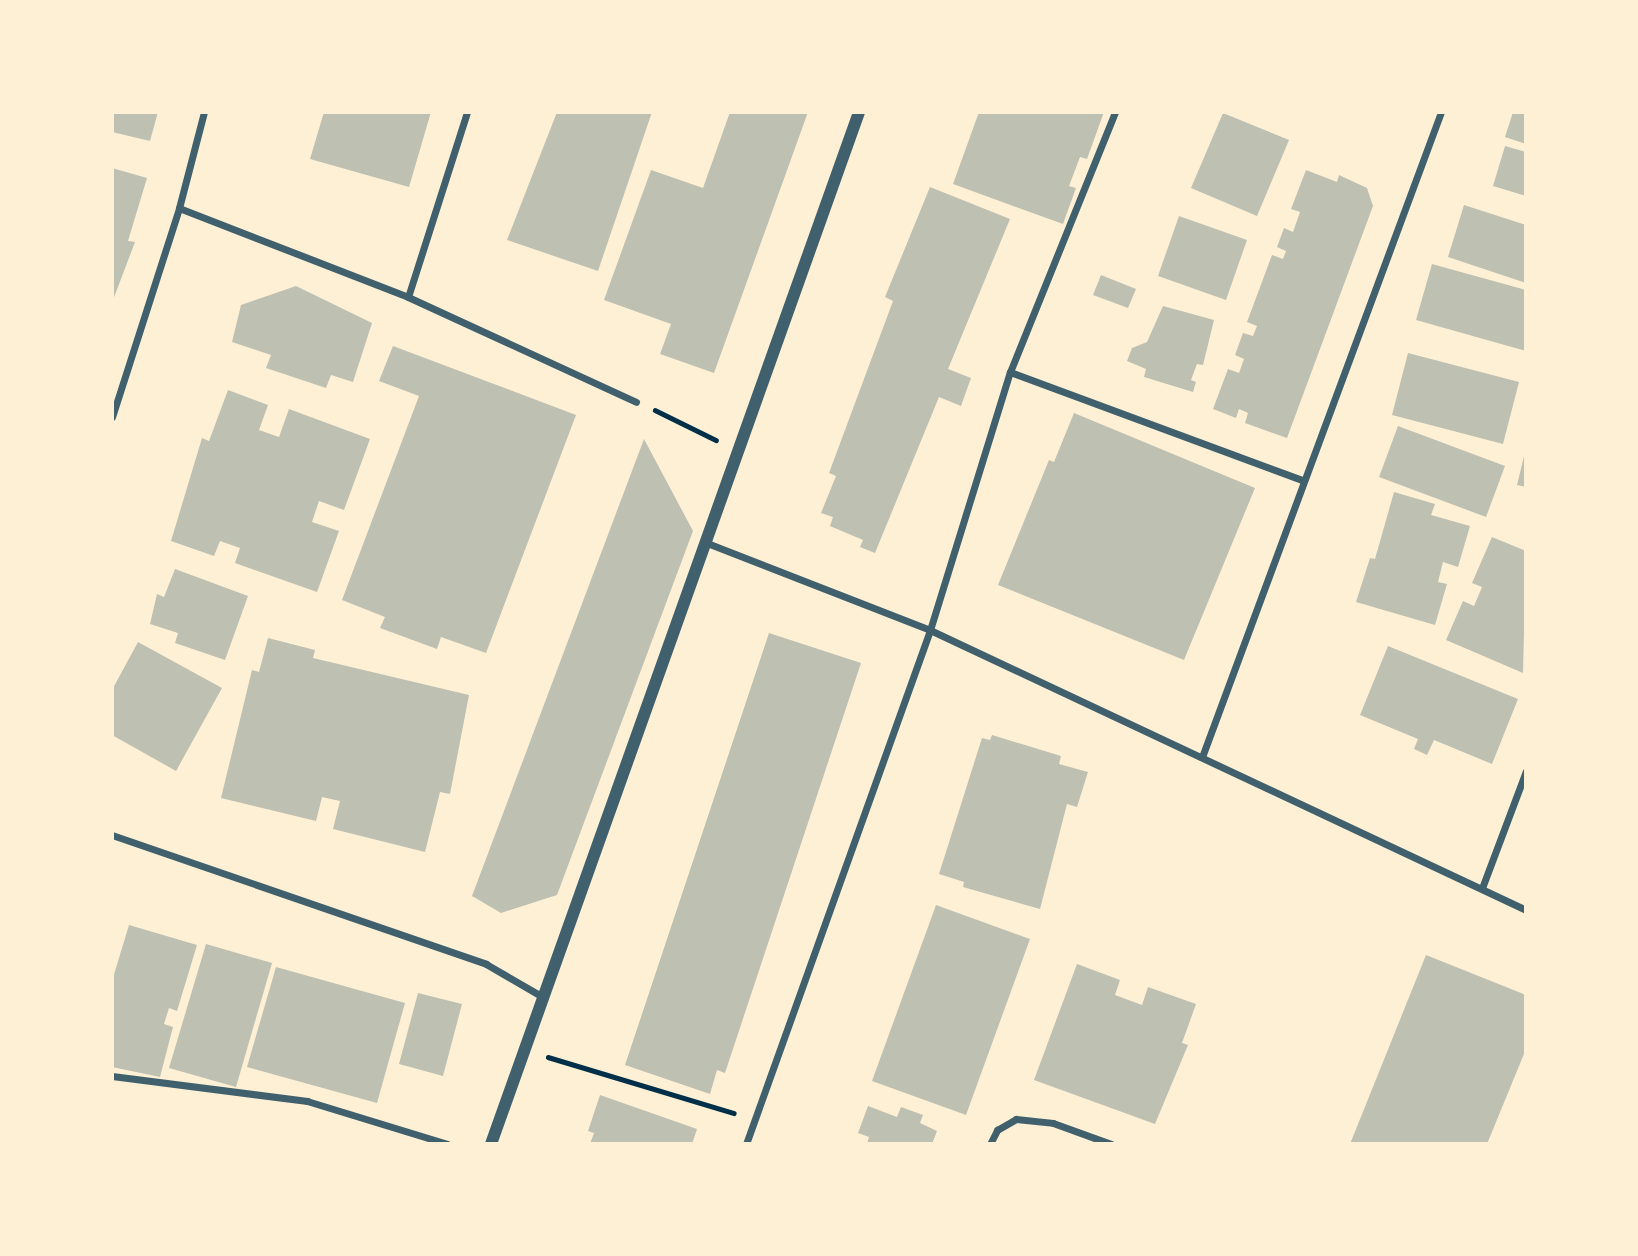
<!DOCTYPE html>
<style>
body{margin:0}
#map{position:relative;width:1638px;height:1256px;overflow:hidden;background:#fdf0d5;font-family:Helvetica,sans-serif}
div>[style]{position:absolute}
.building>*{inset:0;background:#bec0b2}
.path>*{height:4.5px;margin:-2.25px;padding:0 2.25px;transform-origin:2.25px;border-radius:2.25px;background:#003049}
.minor>*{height:7px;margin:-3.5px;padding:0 3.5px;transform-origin:3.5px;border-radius:3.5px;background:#3f606c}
.tertiary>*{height:12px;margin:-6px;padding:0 6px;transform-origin:6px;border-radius:6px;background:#3f606c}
span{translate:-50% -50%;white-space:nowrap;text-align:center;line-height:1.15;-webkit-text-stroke:7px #fdf0d5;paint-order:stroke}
.frame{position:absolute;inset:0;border:114px solid #fdf0d5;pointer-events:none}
</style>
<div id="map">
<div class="building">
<div style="clip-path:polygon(112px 112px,158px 112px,150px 141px,112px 132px)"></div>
<div style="clip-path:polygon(324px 112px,431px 112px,409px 187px,310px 159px)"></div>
<div style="clip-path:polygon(557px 112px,652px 112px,598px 271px,507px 240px)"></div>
<div style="clip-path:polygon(730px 112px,808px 112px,714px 373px,660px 354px,671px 324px,604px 300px,651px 170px,703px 188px)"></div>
<div style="clip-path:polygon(979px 112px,1104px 112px,1087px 159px,1080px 157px,1069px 186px,1076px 188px,1063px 224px,953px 184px)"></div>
<div style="clip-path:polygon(1513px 112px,1526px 112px,1526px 144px,1505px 137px)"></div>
<div style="clip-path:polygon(1223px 113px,1289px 140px,1257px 216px,1191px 188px)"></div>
<div style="clip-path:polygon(1505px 146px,1526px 152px,1526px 196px,1493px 186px)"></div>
<div style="clip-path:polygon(112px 168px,147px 178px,128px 241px,135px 242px,113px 300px)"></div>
<div style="clip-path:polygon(1306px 170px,1337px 182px,1339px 175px,1367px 188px,1373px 206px,1287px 438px,1245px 423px,1248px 413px,1239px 409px,1236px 418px,1213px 409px,1228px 369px,1239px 373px,1244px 359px,1235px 355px,1243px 333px,1253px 336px,1257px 326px,1247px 322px,1272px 255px,1283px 259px,1286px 251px,1277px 247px,1284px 228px,1293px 232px,1300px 212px,1291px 209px)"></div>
<div style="clip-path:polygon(930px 187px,1010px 219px,948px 369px,971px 378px,961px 406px,939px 397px,875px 553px,860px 547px,863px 540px,830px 526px,833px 517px,821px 513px,836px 476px,829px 473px,893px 301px,885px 297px)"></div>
<div style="clip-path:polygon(1464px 205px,1526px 225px,1526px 283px,1448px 257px)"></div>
<div style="clip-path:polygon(1179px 216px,1247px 240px,1226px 300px,1158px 276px)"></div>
<div style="clip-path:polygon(1432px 264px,1526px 290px,1526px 351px,1416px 320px)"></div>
<div style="clip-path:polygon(1101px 275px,1136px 289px,1128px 308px,1093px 295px)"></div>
<div style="clip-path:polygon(296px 286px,372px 323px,353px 382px,331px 375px,326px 388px,266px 368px,271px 355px,232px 342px,241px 305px)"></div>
<div style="clip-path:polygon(1163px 306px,1214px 320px,1203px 365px,1197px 364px,1191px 380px,1196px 382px,1193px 392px,1144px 377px,1146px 369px,1127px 361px,1132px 348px,1147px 342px)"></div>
<div style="clip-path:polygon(393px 346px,576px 415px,486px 653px,441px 637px,437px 649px,380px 628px,385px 617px,342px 600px,419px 396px,379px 381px)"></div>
<div style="clip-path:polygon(1408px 353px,1519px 382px,1503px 444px,1392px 415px)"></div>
<div style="clip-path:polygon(228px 390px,268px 405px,259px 430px,279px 437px,289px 409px,370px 439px,344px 510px,319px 501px,312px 522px,339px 531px,317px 592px,235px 563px,240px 548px,220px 541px,214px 556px,171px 541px,202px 438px,209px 441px)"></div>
<div style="clip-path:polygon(1074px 413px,1255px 488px,1184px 660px,998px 585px,1049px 460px,1054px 462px)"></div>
<div style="clip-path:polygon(1398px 426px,1505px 466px,1486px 517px,1379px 477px)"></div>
<div style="clip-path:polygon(644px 439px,693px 531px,557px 895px,501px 913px,472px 896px)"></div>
<div style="clip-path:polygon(1525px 452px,1526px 452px,1526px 487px,1517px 485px)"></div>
<div style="clip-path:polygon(1394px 492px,1435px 504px,1431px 515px,1470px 526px,1458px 567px,1443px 562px,1438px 582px,1447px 584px,1435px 625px,1356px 602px,1370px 558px,1375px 559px)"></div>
<div style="clip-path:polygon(1492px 537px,1526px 551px,1523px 673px,1446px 640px,1463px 601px,1474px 606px,1482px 587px,1472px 583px)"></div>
<div style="clip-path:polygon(175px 569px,248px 596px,225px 660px,175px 643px,178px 633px,150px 624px,157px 594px,164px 597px)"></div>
<div style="clip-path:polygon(769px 633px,861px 663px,725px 1073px,717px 1070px,710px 1094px,625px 1065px)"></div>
<div style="clip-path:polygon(268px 638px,315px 650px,313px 658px,469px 695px,450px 794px,440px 792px,425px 852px,333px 829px,340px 801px,322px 797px,316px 821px,221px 798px,252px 670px,259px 672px)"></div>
<div style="clip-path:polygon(138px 642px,222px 688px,176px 771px,112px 735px,112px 690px)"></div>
<div style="clip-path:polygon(1388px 646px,1518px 699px,1492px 764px,1434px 740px,1427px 755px,1414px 749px,1418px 739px,1360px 715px)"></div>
<div style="clip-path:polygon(992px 735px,1061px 756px,1059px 764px,1088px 772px,1077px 807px,1067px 804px,1040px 909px,963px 887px,964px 882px,939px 874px,982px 738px,990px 740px)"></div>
<div style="clip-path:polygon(936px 905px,1030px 939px,966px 1115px,872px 1081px)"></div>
<div style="clip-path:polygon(129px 925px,197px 945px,177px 1011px,169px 1008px,164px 1024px,173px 1027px,160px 1077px,112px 1067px,112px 981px)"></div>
<div style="clip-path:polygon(206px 944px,272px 963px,236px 1087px,169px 1068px)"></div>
<div style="clip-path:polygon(1426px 955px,1526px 995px,1526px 1049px,1487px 1144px,1350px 1144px)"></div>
<div style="clip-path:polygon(1077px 964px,1120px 980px,1115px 995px,1142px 1005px,1148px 987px,1196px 1004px,1182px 1043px,1188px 1045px,1155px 1124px,1034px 1080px)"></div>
<div style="clip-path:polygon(276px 967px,405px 1003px,377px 1103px,247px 1067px)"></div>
<div style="clip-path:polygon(418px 993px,462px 1004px,443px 1076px,399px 1064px)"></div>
<div style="clip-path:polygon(600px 1095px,697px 1129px,692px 1144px,590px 1144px,594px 1133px,588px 1131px)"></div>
<div style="clip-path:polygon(868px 1106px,897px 1117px,901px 1107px,923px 1115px,920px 1123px,937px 1131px,932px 1144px,867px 1144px,869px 1137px,858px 1133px)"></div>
</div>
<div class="path">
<div style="left:655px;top:410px;width:68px;rotate:26.2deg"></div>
<div style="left:548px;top:1057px;width:194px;rotate:16.8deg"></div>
</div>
<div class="minor">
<div style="left:179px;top:208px;width:246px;rotate:21.2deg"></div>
<div style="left:408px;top:297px;width:251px;rotate:24.7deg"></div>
<div style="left:408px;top:297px;width:194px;rotate:-72.3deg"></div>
<div style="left:1010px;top:372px;width:311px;rotate:20.3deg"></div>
<div style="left:112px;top:417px;width:219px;rotate:-72.2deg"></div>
<div style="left:179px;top:208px;width:99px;rotate:-75.4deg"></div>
<div style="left:707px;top:543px;width:239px;rotate:21.3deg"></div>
<div style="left:930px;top:630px;width:658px;rotate:25.16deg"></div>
<div style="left:1202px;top:757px;width:688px;rotate:-69.67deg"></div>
<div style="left:112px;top:835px;width:396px;rotate:19deg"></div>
<div style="left:486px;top:964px;width:66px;rotate:30.1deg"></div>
<div style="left:1482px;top:888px;width:125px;rotate:-69.4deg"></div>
<div style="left:112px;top:1076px;width:197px;rotate:7.3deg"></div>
<div style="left:307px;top:1101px;width:147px;rotate:17deg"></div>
<div style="left:746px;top:1144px;width:546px;rotate:-70.3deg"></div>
<div style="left:930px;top:630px;width:270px;rotate:-72.8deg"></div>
<div style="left:1010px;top:372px;width:280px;rotate:-68deg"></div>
<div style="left:990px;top:1144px;width:16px;rotate:-63deg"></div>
<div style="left:997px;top:1130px;width:22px;rotate:-30deg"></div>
<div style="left:1016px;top:1119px;width:37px;rotate:6deg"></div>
<div style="left:1053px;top:1123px;width:62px;rotate:19.9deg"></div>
</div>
<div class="tertiary">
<div style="left:491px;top:1144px;width:1096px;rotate:-70.37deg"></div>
</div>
<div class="frame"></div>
</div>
